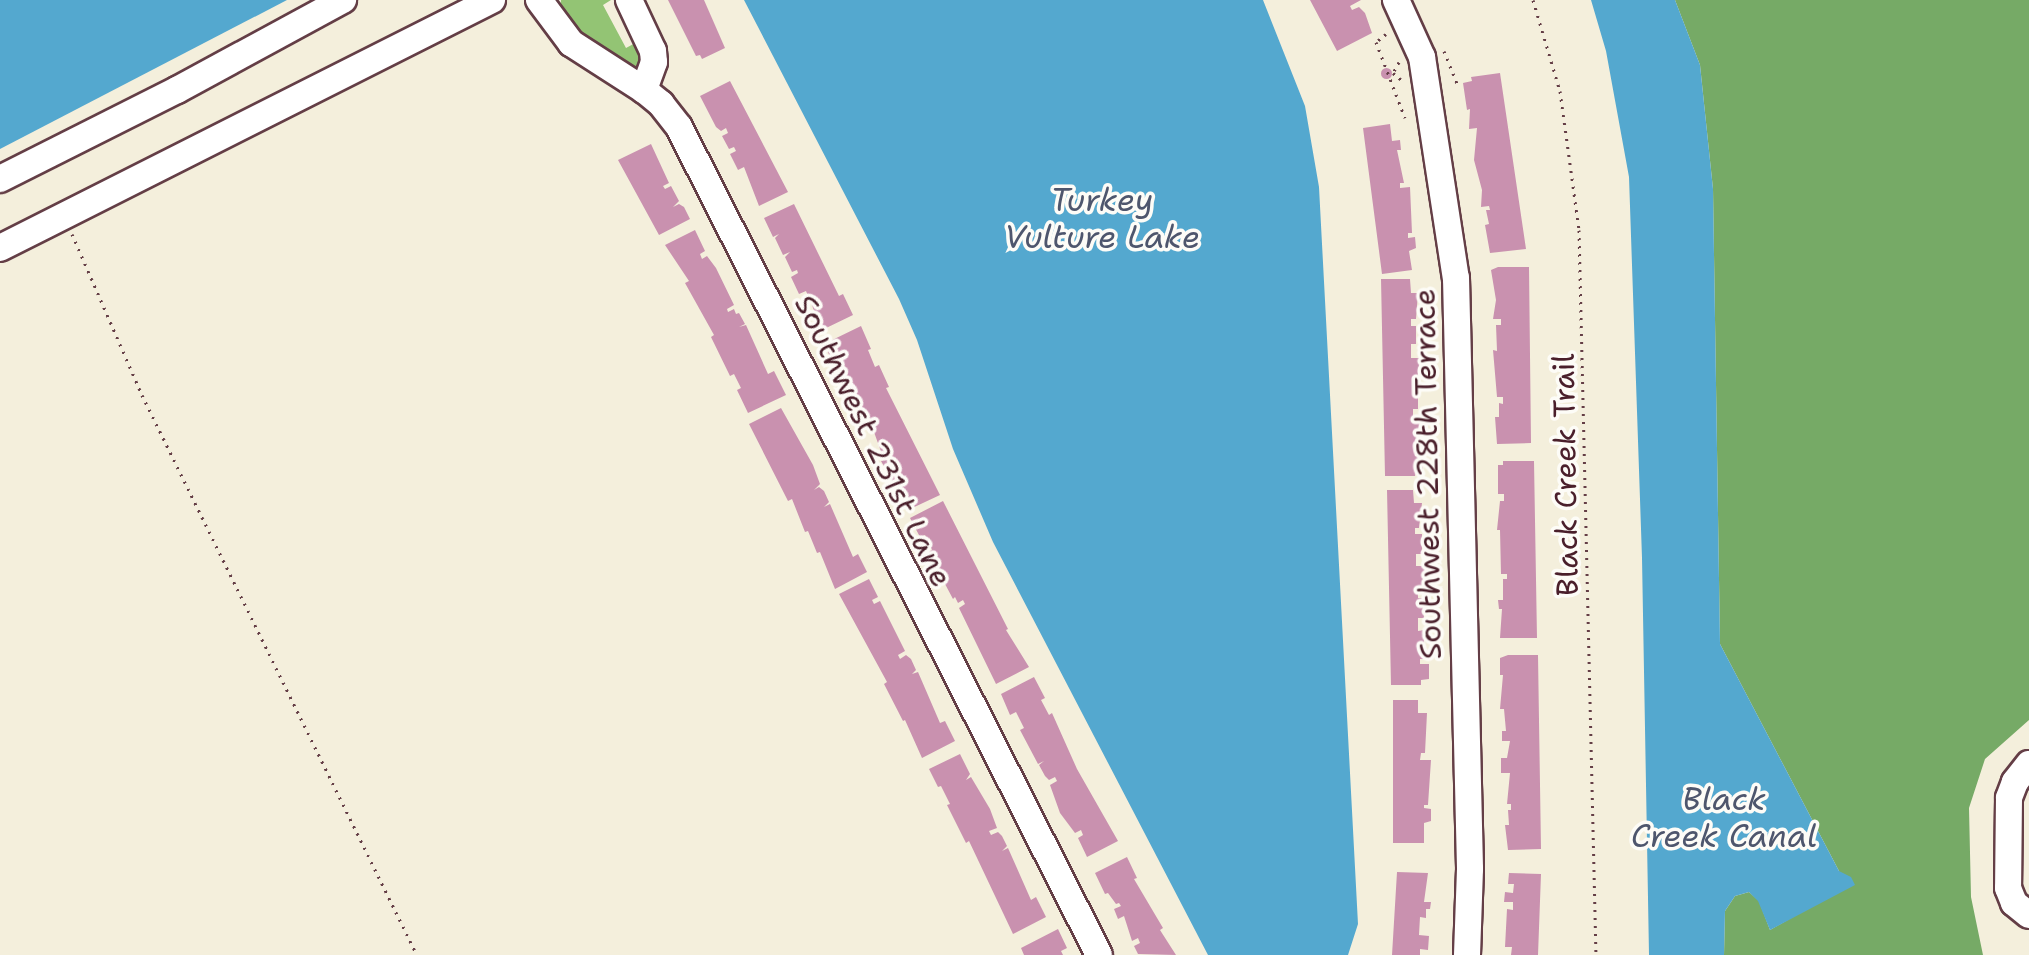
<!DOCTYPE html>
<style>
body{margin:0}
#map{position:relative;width:2029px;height:955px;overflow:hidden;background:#f4efdc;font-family:"Shantell Sans",sans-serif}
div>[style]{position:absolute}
.green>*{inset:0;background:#93c474}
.forest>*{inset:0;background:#76aa66}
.water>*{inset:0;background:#54a8cf}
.building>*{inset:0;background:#c991af}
.round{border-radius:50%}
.path>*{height:3px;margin-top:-1.5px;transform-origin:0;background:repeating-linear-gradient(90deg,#643e46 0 2px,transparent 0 8px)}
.roads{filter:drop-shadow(2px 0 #643e46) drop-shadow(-2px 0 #643e46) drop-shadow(0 2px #643e46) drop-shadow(0 -2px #643e46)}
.minor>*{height:26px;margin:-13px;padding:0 13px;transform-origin:13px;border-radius:13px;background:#fff}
span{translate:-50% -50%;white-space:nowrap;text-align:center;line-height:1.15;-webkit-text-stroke:7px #fdfcf7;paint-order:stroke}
.street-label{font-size:30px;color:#4a1f2b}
.water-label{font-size:32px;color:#4e566d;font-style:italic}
</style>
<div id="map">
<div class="green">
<div style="clip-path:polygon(561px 0,611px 0,603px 5px,626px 48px,639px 41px,644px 58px,640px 67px,634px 69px,579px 38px,560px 13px)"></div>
</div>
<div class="forest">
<div style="clip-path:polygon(1675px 0,2029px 0,2029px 720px,1985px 759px,1969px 808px,1971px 897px,1983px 955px,1724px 955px,1725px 911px,1735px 896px,1749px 892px,1759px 901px,1770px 930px,1791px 918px,1839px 871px,1720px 644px,1713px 189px,1700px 65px)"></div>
</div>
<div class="water">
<div style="clip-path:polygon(0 0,287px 0,0 149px)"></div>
<div style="clip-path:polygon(744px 0,1263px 0,1305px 106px,1319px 187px,1358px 924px,1348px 955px,1208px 955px,993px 542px,953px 449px,917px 340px,899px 299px)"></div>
<div style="clip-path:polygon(1591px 0,1675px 0,1700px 65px,1713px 189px,1720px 644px,1839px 871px,1851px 877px,1855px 885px,1770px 930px,1758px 901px,1749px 892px,1735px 896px,1725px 911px,1724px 955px,1649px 955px,1642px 558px,1629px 177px,1606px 51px)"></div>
</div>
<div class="building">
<div style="clip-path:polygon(668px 0,704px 0,725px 48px,702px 59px,700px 55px,696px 56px)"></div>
<div style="clip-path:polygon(1310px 0,1361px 0,1350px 6px,1352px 10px,1359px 7px,1365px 13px,1372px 33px,1337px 51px)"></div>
<div class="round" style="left:1380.5px;top:67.5px;width:11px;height:11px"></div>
<div style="clip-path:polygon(1500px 73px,1526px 249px,1490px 253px,1485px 225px,1489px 224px,1486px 210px,1490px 210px,1489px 206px,1481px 207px,1482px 190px,1474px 160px,1477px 128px,1469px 129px,1470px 109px,1467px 110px,1463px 83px,1472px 81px,1471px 77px)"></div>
<div style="clip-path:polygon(730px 81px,788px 192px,759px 206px,744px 167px,738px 170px,730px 154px,736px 151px,734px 147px,729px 149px,722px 136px,728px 133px,726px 128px,721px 131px,716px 127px,700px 96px)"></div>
<div style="clip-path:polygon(1390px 124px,1392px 141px,1400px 140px,1401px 150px,1397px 150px,1404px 183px,1400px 183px,1400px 188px,1410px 187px,1412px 233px,1408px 233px,1408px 238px,1415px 237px,1416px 248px,1409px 251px,1412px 270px,1382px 274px,1363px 128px)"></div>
<div style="clip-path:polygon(651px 144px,669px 183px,663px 186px,665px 189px,671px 186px,679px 201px,673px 207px,679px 204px,684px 207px,690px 219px,659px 235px,618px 160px)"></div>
<div style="clip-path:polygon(794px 204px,839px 296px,843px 294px,853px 315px,822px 330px,806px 291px,799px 294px,791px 277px,798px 273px,797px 270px,792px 272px,785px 257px,790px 252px,783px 255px,775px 238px,779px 234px,773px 237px,764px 218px)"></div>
<div style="clip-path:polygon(695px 230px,705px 251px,700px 254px,702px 259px,707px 256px,716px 268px,734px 305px,727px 309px,728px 312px,734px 309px,736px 314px,739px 313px,745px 324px,739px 327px,746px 325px,768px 374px,774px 371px,786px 395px,748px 413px,737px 390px,741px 388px,734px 374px,730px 376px,711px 337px,714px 335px,685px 283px,689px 281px,665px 245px)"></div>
<div style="clip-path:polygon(1498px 267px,1529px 267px,1531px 443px,1497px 444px,1495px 417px,1499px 417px,1499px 403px,1503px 404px,1503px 397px,1497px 397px,1493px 350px,1497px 351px,1496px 325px,1501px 325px,1501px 319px,1493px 319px,1496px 300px,1491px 270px)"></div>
<div style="clip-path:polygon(1381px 279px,1410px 279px,1411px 293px,1418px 293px,1416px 319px,1411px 319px,1411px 326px,1416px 326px,1416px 344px,1411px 344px,1411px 358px,1420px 358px,1417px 383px,1413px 384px,1413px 389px,1418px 389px,1418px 409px,1413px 409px,1413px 422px,1420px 421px,1420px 451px,1415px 451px,1415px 456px,1423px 456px,1423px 470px,1416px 469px,1415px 476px,1385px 476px)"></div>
<div style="clip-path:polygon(861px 326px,871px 349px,868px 350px,875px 367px,879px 365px,889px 387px,886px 388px,940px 495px,908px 510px,881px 461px,884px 460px,874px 432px,845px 376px,848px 374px,842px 361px,834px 365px,824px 344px)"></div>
<div style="clip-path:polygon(781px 408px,813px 465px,820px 484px,814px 490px,819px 487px,824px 491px,829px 502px,824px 507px,830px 504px,853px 557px,858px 554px,867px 572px,835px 589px,820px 552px,817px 553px,808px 531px,805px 532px,792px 499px,788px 501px,749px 424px)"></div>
<div style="clip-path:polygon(1503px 461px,1534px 461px,1537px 638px,1500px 638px,1502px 609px,1499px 609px,1498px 600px,1503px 600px,1503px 579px,1507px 579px,1507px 574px,1501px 574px,1500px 530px,1497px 530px,1500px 501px,1504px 501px,1504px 494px,1498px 494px,1498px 465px,1503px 465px)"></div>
<div style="clip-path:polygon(1387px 490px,1413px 490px,1414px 503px,1422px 503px,1419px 528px,1415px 528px,1415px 534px,1422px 534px,1422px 554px,1416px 554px,1416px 566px,1426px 566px,1422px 592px,1418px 592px,1418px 598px,1423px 598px,1424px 618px,1418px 618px,1418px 631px,1424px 630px,1424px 659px,1420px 659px,1420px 664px,1429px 664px,1429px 679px,1421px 680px,1421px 685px,1391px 685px)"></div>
<div style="clip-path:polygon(943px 501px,1008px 629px,1006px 630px,1029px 667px,996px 684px,959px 608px,965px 604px,963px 600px,958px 603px,955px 597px,953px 599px,928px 552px,932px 550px,925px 535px,920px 537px,910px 518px)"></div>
<div style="clip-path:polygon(869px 579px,878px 597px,872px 600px,874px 604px,880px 601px,905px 651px,898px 655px,900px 659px,906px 655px,911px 659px,916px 670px,912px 674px,918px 672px,940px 723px,945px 721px,955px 741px,922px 758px,905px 720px,903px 721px,884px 684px,887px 682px,839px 594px)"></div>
<div style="clip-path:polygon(1508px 655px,1538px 655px,1541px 849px,1508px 850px,1505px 825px,1509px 825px,1508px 810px,1511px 810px,1511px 804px,1507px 804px,1510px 773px,1501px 773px,1501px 758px,1507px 758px,1510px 741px,1502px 741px,1502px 731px,1506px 731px,1504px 709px,1500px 709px,1503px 675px,1500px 675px,1500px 658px)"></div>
<div style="clip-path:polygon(1034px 677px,1045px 698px,1041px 700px,1049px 715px,1052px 713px,1077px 769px,1118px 841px,1087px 857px,1078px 838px,1083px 835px,1081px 830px,1075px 833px,1060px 813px,1050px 785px,1057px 781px,1055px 777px,1049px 780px,1045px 776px,1039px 765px,1044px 761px,1038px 764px,1020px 730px,1024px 728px,1016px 712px,1010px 715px,1001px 694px)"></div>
<div style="clip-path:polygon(1393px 700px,1418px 700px,1418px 713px,1427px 713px,1425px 753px,1421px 753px,1420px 760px,1431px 760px,1428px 805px,1424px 805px,1424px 808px,1431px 809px,1431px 821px,1424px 823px,1424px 843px,1393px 843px)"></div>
<div style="clip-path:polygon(960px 754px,970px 774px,966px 780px,971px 777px,990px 809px,997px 828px,989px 831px,991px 835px,998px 832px,1002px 836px,1007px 846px,1002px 851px,1008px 848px,1031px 900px,1036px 897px,1046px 917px,1013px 934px,969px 841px,966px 843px,947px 805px,950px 804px,941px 786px,938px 787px,929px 769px)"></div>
<div style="clip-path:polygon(1127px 857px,1137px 878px,1134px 879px,1163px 928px,1160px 930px,1176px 955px,1138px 954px,1134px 946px,1140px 943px,1138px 938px,1132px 941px,1124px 916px,1118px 919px,1114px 909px,1121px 906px,1119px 903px,1116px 904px,1108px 893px,1105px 894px,1095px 873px)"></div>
<div style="clip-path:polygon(1397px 872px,1428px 873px,1424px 902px,1431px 902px,1430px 909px,1426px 909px,1426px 918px,1420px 917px,1419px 935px,1429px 936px,1428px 950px,1420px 949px,1420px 955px,1392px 955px)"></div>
<div style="clip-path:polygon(1509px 873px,1541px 874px,1538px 955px,1511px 955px,1512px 947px,1505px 947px,1507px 909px,1513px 910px,1513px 902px,1504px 902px,1505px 892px,1513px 893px,1514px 884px,1508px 884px)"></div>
<div style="clip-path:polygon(1058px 929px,1067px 948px,1061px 951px,1063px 955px,1024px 955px,1021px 948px)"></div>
</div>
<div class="path">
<div style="left:1533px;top:0;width:95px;rotate:73.5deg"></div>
<div style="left:1560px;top:91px;width:140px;rotate:82.2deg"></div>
<div style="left:1579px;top:230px;width:725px;rotate:88.66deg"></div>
<div style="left:1386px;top:34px;width:13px;rotate:141deg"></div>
<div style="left:1376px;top:42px;width:81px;rotate:69.1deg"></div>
<div style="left:1444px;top:51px;width:35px;rotate:68deg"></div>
<div style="left:1399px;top:62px;width:13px;rotate:119deg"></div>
<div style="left:1393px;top:73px;width:14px;rotate:39deg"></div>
<div style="left:72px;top:234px;width:176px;rotate:66.5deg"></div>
<div style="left:142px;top:395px;width:624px;rotate:63.85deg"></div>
</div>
<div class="roads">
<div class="minor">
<div style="left:539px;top:0;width:54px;rotate:53.3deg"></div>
<div style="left:571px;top:43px;width:87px;rotate:32.8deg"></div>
<div style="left:644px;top:90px;width:22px;rotate:39deg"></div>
<div style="left:661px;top:104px;width:29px;rotate:52deg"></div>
<div style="left:679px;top:127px;width:928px;rotate:63.1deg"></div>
<div style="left:629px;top:0;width:56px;rotate:64.8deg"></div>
<div style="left:653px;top:51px;width:11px;rotate:85deg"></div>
<div style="left:654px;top:62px;width:30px;rotate:110deg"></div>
<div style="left:1396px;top:0;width:63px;rotate:65.5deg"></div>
<div style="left:1422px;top:57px;width:224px;rotate:81.3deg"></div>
<div style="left:1456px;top:278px;width:591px;rotate:88.64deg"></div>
<div style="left:1470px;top:869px;width:86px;rotate:92deg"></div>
<div style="left:0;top:179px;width:198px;rotate:-26.7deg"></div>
<div style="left:177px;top:90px;width:189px;rotate:-28.5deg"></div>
<div style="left:0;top:248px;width:551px;rotate:-26.75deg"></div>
<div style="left:2029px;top:764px;width:23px;rotate:128deg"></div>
<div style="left:2015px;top:782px;width:17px;rotate:111deg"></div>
<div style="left:2009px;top:798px;width:90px;rotate:90.6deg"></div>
<div style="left:2008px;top:888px;width:16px;rotate:68deg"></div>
<div style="left:2014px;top:903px;width:19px;rotate:39deg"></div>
</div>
</div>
<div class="street-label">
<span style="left:873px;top:441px;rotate:64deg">Southwest 231st Lane</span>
<span style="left:1428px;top:474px;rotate:-91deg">Southwest 228th Terrace</span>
<span style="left:1566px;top:475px;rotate:-91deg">Black Creek Trail</span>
</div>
<div class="water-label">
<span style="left:1102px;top:219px">Turkey<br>Vulture Lake</span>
<span style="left:1724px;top:818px">Black<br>Creek Canal</span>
</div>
</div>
